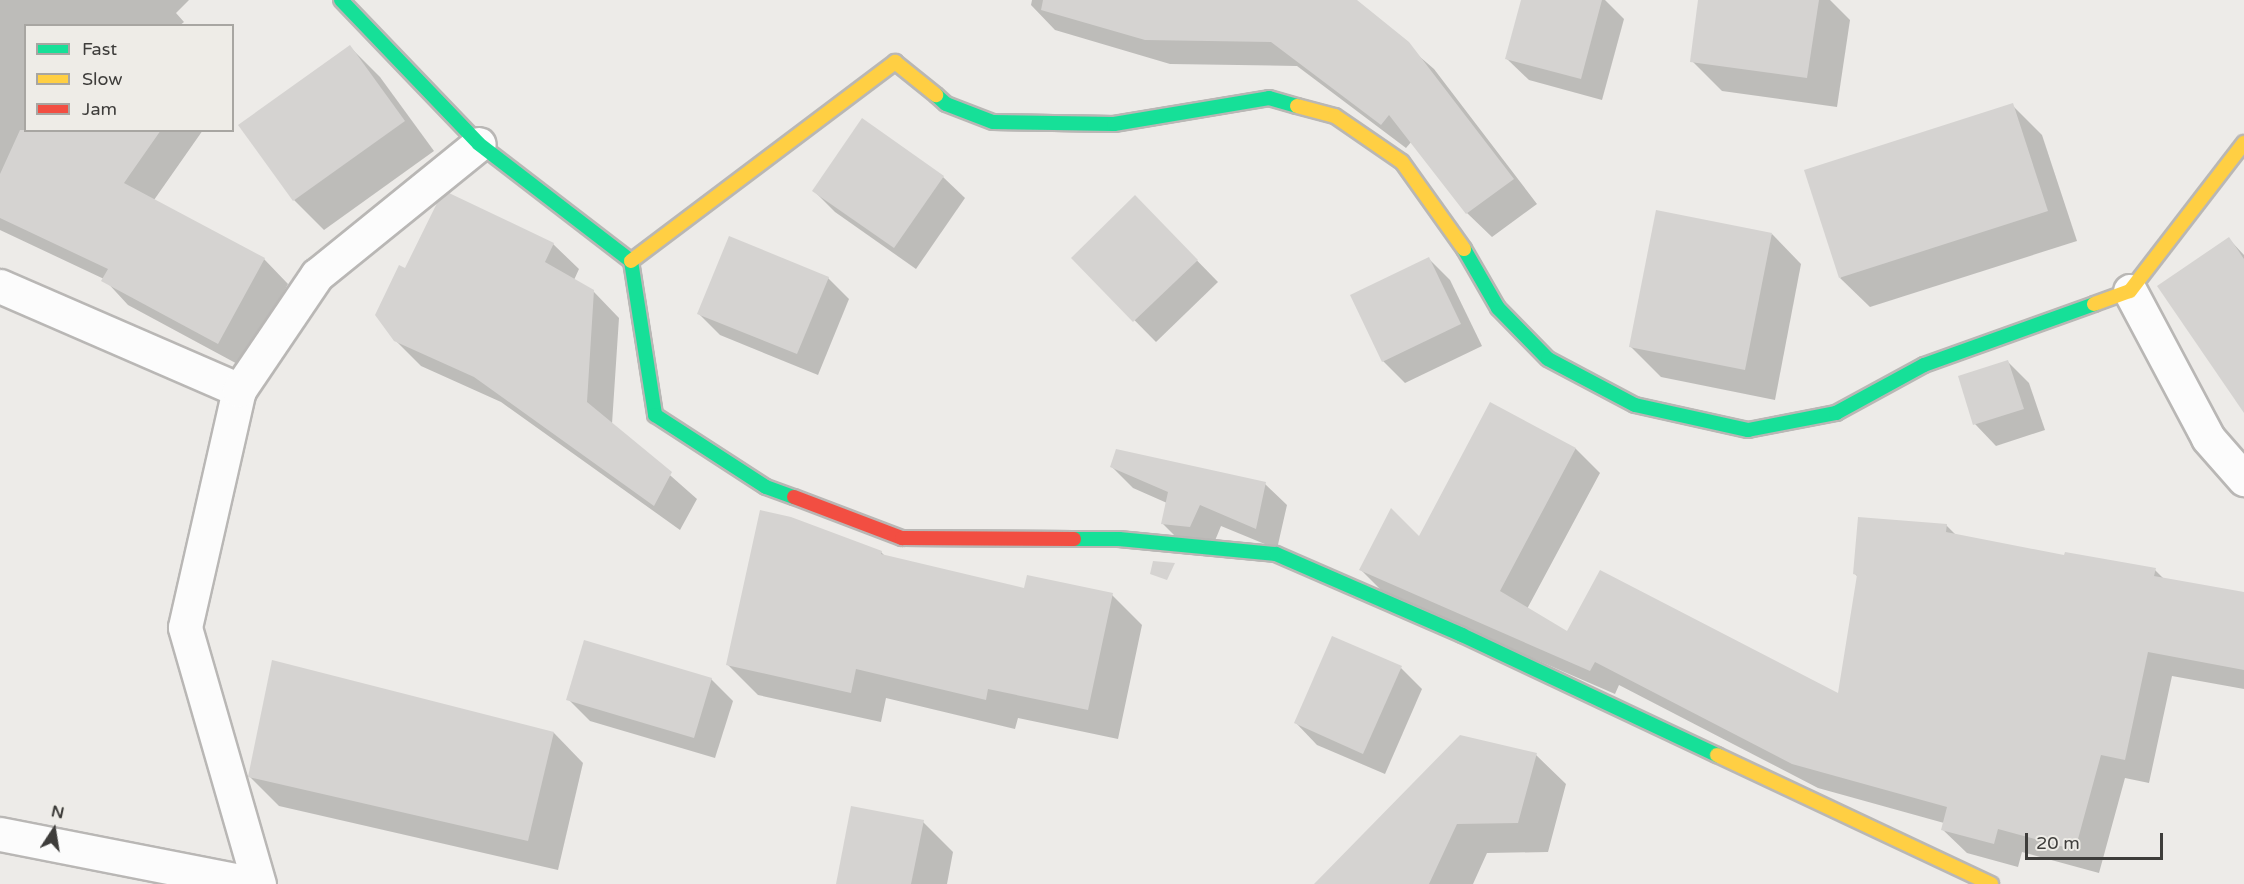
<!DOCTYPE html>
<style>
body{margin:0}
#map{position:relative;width:2244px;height:884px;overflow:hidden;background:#edebe8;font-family:"Varela Round",sans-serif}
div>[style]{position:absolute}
.shadow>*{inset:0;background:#0003}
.building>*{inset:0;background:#d5d3d1}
.roads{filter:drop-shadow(2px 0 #b9b7b5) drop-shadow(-2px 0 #b9b7b5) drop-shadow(0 2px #b9b7b5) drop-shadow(0 -2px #b9b7b5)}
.street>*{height:33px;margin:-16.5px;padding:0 16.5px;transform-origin:16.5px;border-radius:16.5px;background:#fcfcfc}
.fast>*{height:14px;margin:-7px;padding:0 7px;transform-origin:7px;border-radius:7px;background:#16e098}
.slow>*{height:14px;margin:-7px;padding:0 7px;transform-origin:7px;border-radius:7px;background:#ffcf43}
.jam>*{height:14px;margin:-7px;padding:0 7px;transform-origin:7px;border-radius:7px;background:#f24e42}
span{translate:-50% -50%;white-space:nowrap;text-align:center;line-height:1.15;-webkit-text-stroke:4.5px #eeece7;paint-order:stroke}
.legend{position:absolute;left:24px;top:24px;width:210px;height:108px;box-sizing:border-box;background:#eeece7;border:2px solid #a8a6a2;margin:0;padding:8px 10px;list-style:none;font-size:18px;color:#3e3d3b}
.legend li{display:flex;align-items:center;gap:12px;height:30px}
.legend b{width:30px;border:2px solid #a8a6a2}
.north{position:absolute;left:24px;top:800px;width:60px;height:60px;-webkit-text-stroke:4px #eeece7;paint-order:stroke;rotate:12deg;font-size:16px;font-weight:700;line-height:24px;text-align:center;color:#3e3d3b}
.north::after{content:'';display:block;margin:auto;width:21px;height:27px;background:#3e3d3b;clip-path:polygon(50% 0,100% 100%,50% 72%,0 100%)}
.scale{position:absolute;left:2025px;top:833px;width:138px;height:27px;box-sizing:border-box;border:3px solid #3e3d3b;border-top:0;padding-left:8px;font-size:18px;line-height:21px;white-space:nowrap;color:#3e3d3b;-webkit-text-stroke:4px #eeece7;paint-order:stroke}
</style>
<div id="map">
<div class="shadow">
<div style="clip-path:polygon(0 0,189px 0,176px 13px,184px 22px,179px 26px,26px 26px,26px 130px,203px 130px,154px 200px,264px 259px,288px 284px,243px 367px,128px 305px,104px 279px,0 230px)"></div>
<div style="clip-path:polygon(1032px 0,1354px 0,1434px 69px,1537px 204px,1492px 237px,1467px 213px,1412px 141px,1406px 148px,1297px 66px,1170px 64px,1055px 30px,1031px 5px)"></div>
<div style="clip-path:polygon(1523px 0,1605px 0,1624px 19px,1602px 100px,1529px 80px,1507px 59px)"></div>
<div style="clip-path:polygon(1700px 0,1830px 0,1850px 20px,1837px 107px,1722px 91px,1692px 61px)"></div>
<div style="clip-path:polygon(350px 47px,380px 77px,434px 151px,324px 230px,294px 200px)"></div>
<div style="clip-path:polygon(2012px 105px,2042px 135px,2077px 241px,1870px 307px,1840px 278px)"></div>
<div style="clip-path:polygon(943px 177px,965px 198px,916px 269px,835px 212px,814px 191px)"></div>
<div style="clip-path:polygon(1135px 197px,1218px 282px,1156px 342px,1073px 258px)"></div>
<div style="clip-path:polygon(1772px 234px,1801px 264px,1775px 400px,1661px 377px,1631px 347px)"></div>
<div style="clip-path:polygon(2229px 239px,2244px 255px,2244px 405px)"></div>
<div style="clip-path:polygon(553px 244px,579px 269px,574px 280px,594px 292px,619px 318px,612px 424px,697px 499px,680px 530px,501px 402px,421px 366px,395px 340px,406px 270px)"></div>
<div style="clip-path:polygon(1429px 259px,1450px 280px,1482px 346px,1405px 383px,1383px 361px)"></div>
<div style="clip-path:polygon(828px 278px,849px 299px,818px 375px,720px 335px,698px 313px)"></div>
<div style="clip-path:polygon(2007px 361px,2029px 383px,2045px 430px,1996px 446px,1975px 424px)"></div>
<div style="clip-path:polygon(1490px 404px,1576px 449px,1600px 473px,1527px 609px,1568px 633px,1840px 695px,1858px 577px,1855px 574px,1946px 525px,1956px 535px,2065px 557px,2155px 570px,2164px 579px,2244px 593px,2244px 689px,2172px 676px,2149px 783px,2125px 778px,2099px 873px,2022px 852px,2018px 867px,1967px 853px,1942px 829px,1944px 823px,1818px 788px,1619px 685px,1615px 694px,1385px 594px,1361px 570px,1419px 538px)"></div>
<div style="clip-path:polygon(1112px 467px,1265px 484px,1287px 505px,1277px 549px,1221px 526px,1212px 548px,1184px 545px,1163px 524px,1167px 503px,1133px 488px)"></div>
<div style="clip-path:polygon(881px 552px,886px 557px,1025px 590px,1112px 595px,1142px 625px,1118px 739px,1018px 718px,1015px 729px,886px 698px,881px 722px,758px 695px,728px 665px)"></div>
<div style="clip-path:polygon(1401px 668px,1422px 689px,1385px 774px,1317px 745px,1296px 723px)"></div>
<div style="clip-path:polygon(711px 679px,733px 701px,715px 758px,590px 721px,568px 699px)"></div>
<div style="clip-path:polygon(554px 733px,583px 763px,558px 870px,279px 806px,249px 776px)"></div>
<div style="clip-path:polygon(1536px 755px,1566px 784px,1548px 852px,1487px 853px,1473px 884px,1324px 884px)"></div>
<div style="clip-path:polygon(923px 822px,953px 852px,947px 884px,837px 884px)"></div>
</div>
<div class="building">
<div style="clip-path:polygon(1043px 0,1357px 0,1409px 42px,1514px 179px,1466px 214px,1389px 115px,1381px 125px,1271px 42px,1145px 40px,1041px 10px)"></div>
<div style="clip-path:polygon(1521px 0,1602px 0,1581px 79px,1505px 59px)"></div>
<div style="clip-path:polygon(1698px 0,1819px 0,1807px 78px,1690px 62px)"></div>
<div style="clip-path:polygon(350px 45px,405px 121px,293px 201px,238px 125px)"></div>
<div style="clip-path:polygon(2013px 103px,2048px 211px,1839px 278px,1804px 170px)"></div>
<div style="clip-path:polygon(862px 118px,944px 176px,894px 248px,812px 191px)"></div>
<div style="clip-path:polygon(20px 130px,161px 130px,124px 183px,265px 258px,218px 344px,101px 281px,108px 269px,0 218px,0 174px)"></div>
<div style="clip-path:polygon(449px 193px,554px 243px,545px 262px,594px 290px,587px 402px,672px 472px,654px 506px,474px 377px,394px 341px,375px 315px,399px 265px,405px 268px,438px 201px)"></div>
<div style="clip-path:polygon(1135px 195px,1198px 260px,1133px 322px,1071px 258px)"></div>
<div style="clip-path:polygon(1656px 210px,1772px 233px,1745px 370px,1629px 347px)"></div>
<div style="clip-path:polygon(729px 236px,829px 277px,797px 354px,697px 314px)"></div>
<div style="clip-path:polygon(2229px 237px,2244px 259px,2244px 413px,2157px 286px)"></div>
<div style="clip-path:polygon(1429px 257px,1461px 324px,1382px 362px,1350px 295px)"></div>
<div style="clip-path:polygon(2008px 360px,2024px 409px,1973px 425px,1958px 376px)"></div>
<div style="clip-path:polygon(1490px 402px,1576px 448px,1500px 591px,1567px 631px,1600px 570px,1838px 693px,1857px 575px,1853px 574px,1858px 517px,1947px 524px,1946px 532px,2064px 555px,2065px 552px,2156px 568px,2154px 576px,2244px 592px,2244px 670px,2148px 652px,2125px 760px,2101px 755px,2075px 850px,1998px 829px,1994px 844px,1941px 830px,1947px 807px,1792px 764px,1595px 662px,1590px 671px,1359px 570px,1391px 508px,1419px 536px)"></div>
<div style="clip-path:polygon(1116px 449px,1266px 482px,1256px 529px,1200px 505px,1190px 527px,1161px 524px,1168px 492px,1110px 467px)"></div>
<div style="clip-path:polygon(760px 510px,791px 517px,882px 551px,881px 554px,1024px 588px,1027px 575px,1113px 593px,1088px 710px,988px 689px,986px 700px,856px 669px,851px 693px,726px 665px)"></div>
<div style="clip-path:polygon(1153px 561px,1175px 563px,1167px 580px,1150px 574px)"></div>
<div style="clip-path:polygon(1332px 636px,1402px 666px,1363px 754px,1294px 723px)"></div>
<div style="clip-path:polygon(584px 640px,712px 678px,694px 738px,566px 700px)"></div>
<div style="clip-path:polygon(272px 660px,554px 732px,528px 841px,248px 777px)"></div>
<div style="clip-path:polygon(1460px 735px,1537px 753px,1518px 823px,1457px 824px,1429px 884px,1314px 884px)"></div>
<div style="clip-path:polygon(851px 806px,924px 820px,911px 884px,836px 884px)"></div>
</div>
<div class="roads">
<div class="street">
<div style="left:0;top:286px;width:261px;rotate:23.5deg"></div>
<div style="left:2130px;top:291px;width:166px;rotate:62deg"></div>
<div style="left:2208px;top:438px;width:55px;rotate:48.7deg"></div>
<div style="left:0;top:834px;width:259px;rotate:11.1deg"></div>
<div style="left:259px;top:884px;width:267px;rotate:-106.1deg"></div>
<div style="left:185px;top:627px;width:243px;rotate:-77.2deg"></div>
<div style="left:239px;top:390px;width:139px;rotate:-55.9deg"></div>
<div style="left:317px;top:275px;width:208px;rotate:-39deg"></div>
</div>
<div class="fast">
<div style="left:341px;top:0;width:199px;rotate:46.2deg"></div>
<div style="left:479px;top:144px;width:192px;rotate:37.6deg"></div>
<div style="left:631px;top:261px;width:156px;rotate:81.1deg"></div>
<div style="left:655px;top:415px;width:132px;rotate:33deg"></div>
<div style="left:766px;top:487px;width:30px;rotate:20deg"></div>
<div style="left:936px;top:95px;width:13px;rotate:42deg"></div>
<div style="left:946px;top:104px;width:50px;rotate:21deg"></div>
<div style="left:993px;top:122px;width:121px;rotate:0.9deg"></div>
<div style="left:1114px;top:124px;width:157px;rotate:-9.5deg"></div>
<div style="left:1269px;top:98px;width:29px;rotate:16deg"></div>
<div style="left:1464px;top:249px;width:68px;rotate:60deg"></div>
<div style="left:1498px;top:308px;width:71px;rotate:45.6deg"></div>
<div style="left:1548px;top:359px;width:98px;rotate:27.9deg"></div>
<div style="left:1635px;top:405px;width:116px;rotate:12.5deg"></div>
<div style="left:1748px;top:430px;width:90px;rotate:-10.9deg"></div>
<div style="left:1836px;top:413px;width:100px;rotate:-28.6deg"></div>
<div style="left:1924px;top:365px;width:181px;rotate:-19.7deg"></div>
<div style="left:1074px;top:539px;width:45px"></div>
<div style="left:1119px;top:539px;width:158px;rotate:5.5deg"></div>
<div style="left:1276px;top:554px;width:203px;rotate:23.5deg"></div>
<div style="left:1462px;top:635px;width:282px;rotate:25.2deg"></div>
</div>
<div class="slow">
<div style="left:1297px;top:106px;width:39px;rotate:15deg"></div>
<div style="left:1335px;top:116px;width:81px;rotate:34.5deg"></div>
<div style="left:1402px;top:162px;width:107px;rotate:54.5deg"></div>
<div style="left:631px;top:261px;width:331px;rotate:-37deg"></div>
<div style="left:895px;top:62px;width:53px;rotate:38.8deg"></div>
<div style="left:2094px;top:304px;width:38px;rotate:-20deg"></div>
<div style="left:2130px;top:291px;width:187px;rotate:-52.4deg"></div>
<div style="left:1717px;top:755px;width:303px;rotate:25.2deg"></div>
</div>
<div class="jam">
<div style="left:794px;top:497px;width:116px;rotate:20.8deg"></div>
<div style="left:902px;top:538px;width:172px;rotate:0.3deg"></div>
</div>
</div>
<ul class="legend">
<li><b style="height:8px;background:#16e098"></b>Fast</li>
<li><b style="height:8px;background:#ffcf43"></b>Slow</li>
<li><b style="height:8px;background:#f24e42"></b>Jam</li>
</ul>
<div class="north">N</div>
<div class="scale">20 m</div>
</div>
